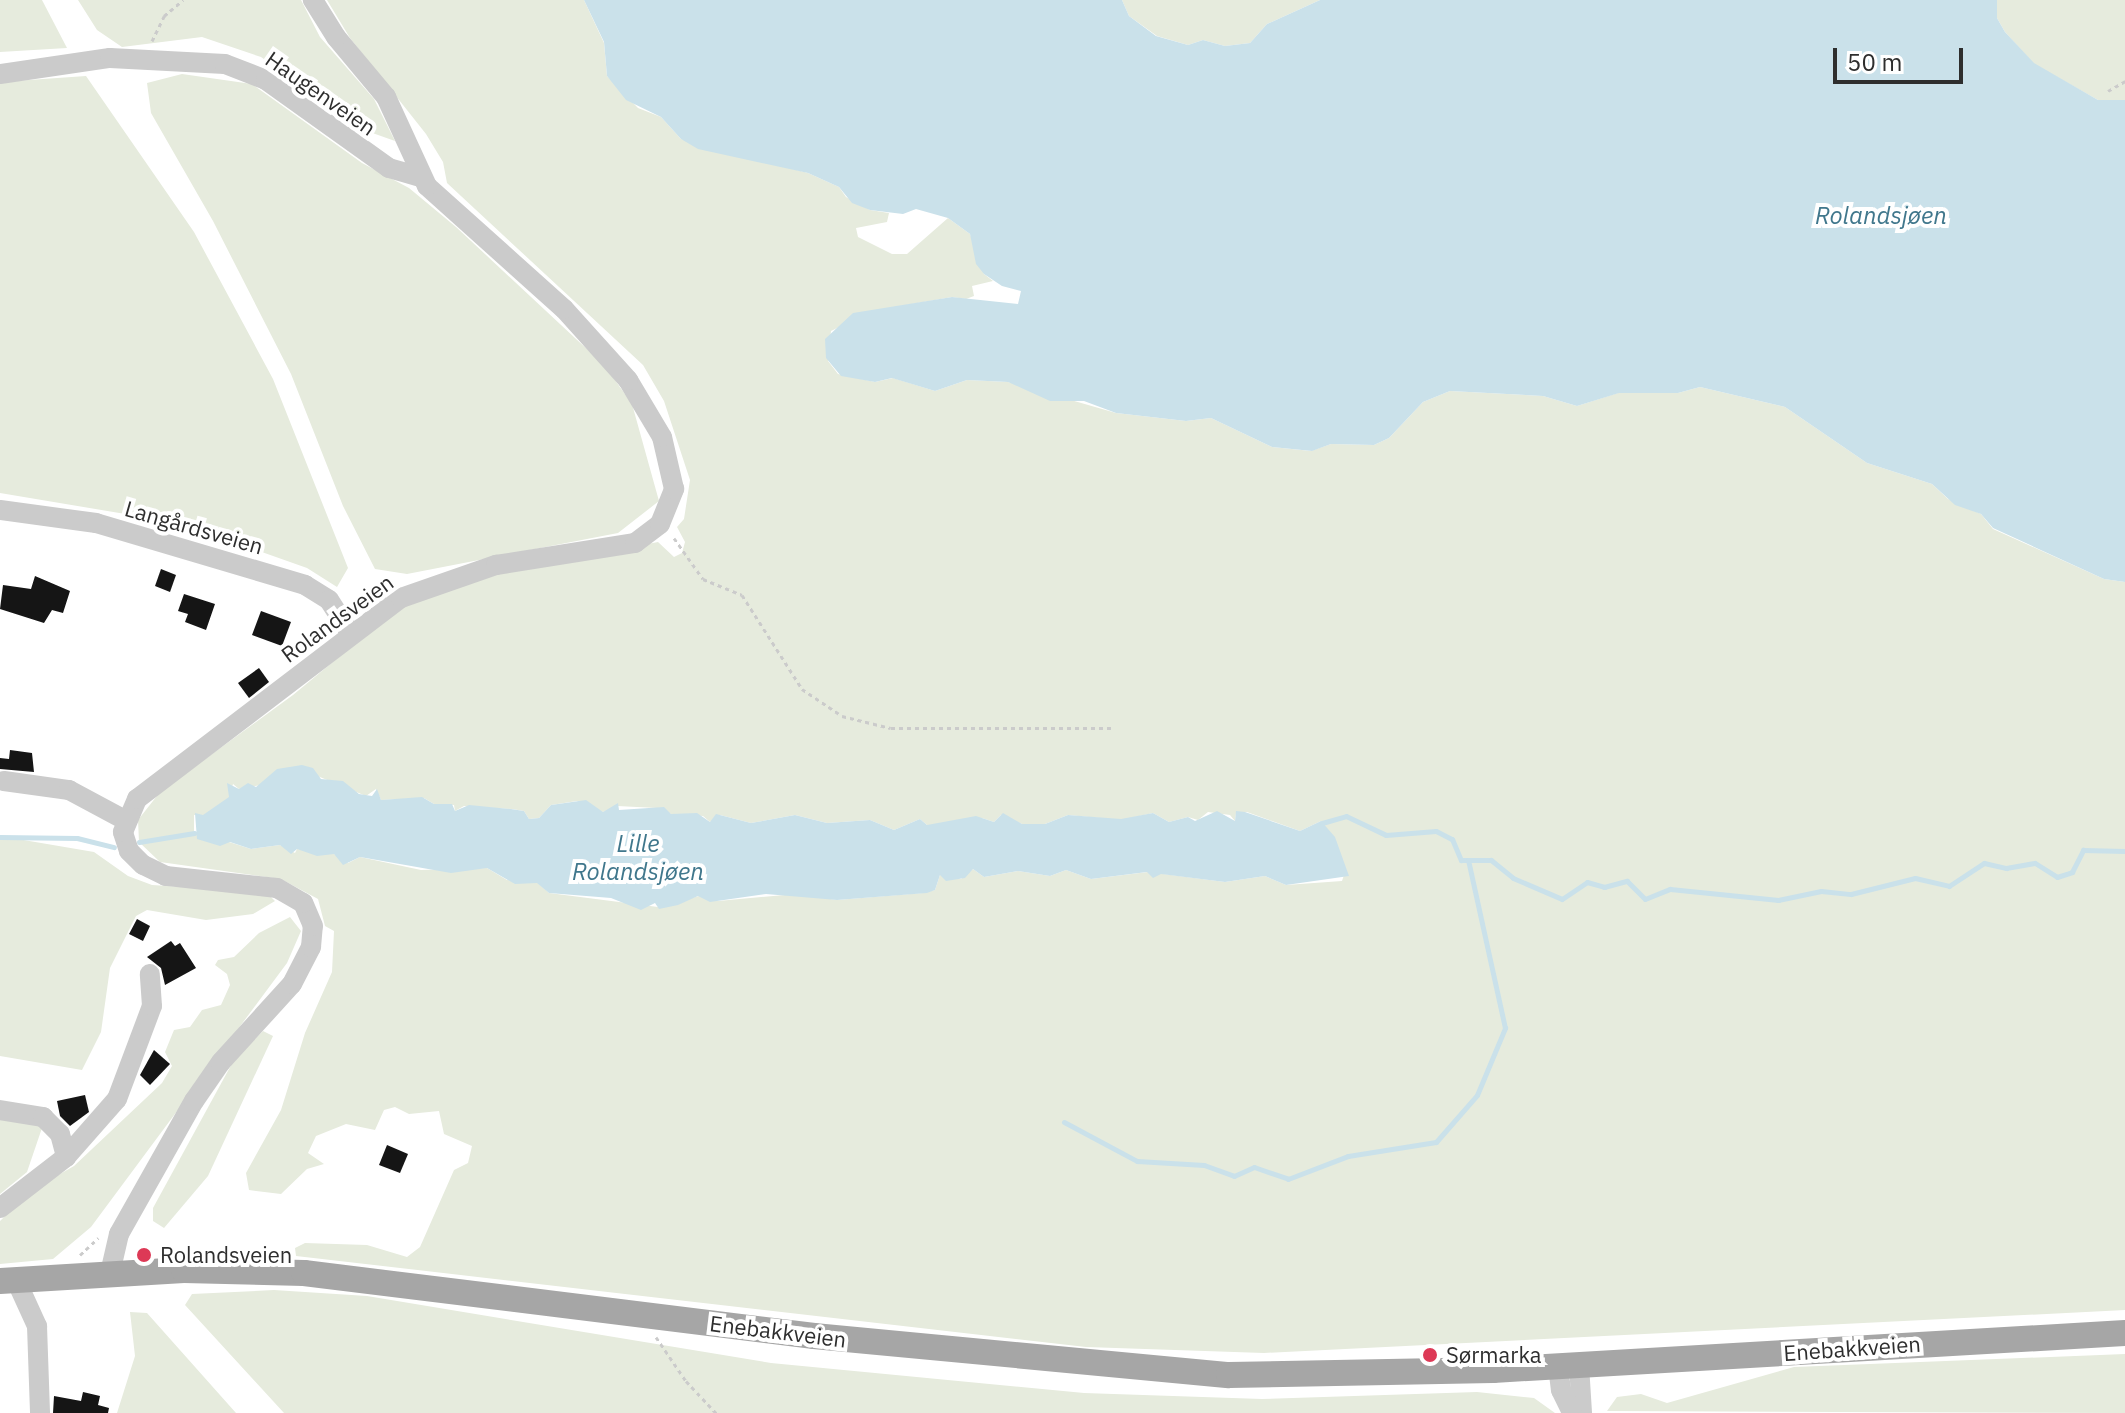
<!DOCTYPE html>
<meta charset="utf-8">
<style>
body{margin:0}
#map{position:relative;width:2125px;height:1413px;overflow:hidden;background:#fff;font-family:"IBM Plex Sans",sans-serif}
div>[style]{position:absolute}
.green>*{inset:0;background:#e6ebdd}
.water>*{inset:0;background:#cae1ea}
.stream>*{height:5px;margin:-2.5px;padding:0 2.5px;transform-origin:2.5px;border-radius:2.5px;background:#cae1ea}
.building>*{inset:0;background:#151515}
.path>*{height:3px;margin-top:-1.5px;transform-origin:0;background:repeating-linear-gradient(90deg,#cbcbcb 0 4px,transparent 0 8px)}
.minor>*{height:20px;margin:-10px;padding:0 10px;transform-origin:10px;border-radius:10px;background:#cbcbcb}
.major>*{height:26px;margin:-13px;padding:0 13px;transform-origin:13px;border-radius:13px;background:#a6a6a6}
.dots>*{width:22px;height:22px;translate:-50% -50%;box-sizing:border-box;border:4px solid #fff;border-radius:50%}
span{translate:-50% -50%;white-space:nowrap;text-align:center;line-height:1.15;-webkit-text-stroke:8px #fff;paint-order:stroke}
.street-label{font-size:22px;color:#2e2e2e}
.poi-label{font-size:22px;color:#2e2e2e}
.left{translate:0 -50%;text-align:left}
.water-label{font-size:24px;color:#40778c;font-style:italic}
.scale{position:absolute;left:1833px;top:48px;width:130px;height:36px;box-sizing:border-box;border:4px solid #2e2e2e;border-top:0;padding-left:10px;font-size:24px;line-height:28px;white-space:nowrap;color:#2e2e2e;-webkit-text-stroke:6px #fff;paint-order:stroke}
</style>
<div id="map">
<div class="green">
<div style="clip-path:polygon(0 0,42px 0,67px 48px,0 52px)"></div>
<div style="clip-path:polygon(78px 0,301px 0,320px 37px,374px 99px,395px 141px,364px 130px,261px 57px,202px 37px,122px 47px,97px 30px)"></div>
<div style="clip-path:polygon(evenodd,327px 0,584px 0,604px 43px,607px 76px,638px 108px,661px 117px,681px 139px,808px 173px,839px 187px,846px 197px,870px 210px,889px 213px,887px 222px,856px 228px,858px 237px,892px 254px,907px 254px,948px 218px,970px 234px,984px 274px,993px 281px,972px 286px,974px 296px,966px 299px,952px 297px,872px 311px,831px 331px,828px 361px,838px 374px,875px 382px,893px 378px,935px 391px,967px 380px,1008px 382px,1116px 413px,1186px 421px,1211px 418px,1272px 447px,1311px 451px,1331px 444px,1374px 445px,1389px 438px,1423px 402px,1450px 391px,1543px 396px,1577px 406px,1618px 393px,1678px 393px,1700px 387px,1785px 407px,1867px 463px,1932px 484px,1948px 499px,1981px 514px,1993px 529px,2104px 579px,2125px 582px,2125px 1310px,1264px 1353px,1086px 1347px,296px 1256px,295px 1248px,305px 1243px,367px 1245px,407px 1257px,420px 1247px,454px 1170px,468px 1163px,472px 1146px,444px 1134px,439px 1111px,409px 1114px,395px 1107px,384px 1110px,375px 1130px,346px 1124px,316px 1136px,308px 1153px,324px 1164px,307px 1169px,281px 1194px,249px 1190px,246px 1173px,281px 1110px,305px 1033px,332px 972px,334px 931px,325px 926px,318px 899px,281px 879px,160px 862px,139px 842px,138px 820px,160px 792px,293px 695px,392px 613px,434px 592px,506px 572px,658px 542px,674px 557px,682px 553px,685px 542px,677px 527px,684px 519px,690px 480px,664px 401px,643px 365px,447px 183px,443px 162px,426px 134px,350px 38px,327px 0,315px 775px,366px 796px,376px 789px,381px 800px,424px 798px,434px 804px,454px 805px,455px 811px,464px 806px,512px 809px,524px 811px,529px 819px,539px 818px,551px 805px,577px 801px,603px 812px,617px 806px,657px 808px,671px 814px,703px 816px,710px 822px,720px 815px,751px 823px,795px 815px,827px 823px,870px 820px,894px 830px,920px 819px,927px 825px,950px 825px,982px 818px,994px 822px,1001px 815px,1022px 824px,1045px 824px,1068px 815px,1121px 820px,1153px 813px,1169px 822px,1188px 817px,1198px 820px,1208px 812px,1230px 815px,1235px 821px,1236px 813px,1247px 812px,1300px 831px,1321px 821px,1346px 869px,1342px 881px,1286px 885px,1265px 876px,1225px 882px,1148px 872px,1091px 879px,1066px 870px,1050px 876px,1018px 871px,984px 877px,973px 869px,961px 879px,940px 875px,935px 890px,923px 893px,837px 900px,796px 894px,718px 901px,699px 896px,658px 907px,549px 893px,538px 883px,507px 880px,487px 868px,421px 870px,360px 857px,348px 863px,334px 854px,297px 849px,295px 853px,280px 845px,251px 849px,229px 842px,215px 844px,194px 833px,194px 815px,203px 816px,229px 798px,233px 784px,239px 789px,315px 775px)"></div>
<div style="clip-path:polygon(1122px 0,1320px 0,1267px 24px,1250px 43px,1225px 46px,1203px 40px,1188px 45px,1157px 36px,1129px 16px)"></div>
<div style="clip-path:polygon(1997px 0,2125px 0,2125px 100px,2098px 100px,2034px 64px,2005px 32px,1997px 18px)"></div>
<div style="clip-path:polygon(182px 74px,252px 84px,362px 163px,409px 188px,456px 227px,605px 366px,632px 404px,659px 501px,618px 533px,407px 574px,375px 569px,343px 506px,291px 374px,213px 221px,151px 113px,147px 83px)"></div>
<div style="clip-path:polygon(86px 76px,194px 232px,273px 379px,348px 568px,337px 587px,307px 568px,179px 523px,0 493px,0 82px)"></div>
<div style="clip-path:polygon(0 836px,94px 852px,128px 876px,152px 885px,266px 892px,275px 901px,253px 914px,206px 920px,147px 910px,136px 916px,110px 968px,101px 1032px,82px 1070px,0 1056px)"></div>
<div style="clip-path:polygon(290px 917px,301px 931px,287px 963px,91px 1227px,53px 1259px,0 1264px,0 1221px,32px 1190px,74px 1166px,162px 1083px,172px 1066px,165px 1052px,174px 1030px,190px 1027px,202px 1010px,221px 1005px,230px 985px,227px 974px,215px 965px,218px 960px,234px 957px,259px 933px)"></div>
<div style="clip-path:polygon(263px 1031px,273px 1036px,208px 1176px,164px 1228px,153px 1221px,153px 1208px,235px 1058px)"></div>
<div style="clip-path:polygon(0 1117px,43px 1125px,27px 1172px,0 1194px)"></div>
<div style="clip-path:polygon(274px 1290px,367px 1296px,771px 1363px,1084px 1393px,1262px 1399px,1477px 1392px,1534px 1398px,1555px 1413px,284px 1413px,185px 1305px,192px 1294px)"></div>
<div style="clip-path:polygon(130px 1312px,147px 1313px,236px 1413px,117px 1413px,135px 1356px)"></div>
<div style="clip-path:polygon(2125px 1354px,2125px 1413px,1607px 1411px,1617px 1397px,1641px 1394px,1667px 1403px,1794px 1367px)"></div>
</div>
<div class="water">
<div style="clip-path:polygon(584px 0,1122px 0,1129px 16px,1156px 36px,1188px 45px,1203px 40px,1225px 46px,1250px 43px,1267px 24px,1320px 0,1997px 0,1997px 18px,2005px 32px,2034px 63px,2098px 100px,2125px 100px,2125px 582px,2104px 579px,1993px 528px,1981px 514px,1955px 505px,1932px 484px,1867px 463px,1785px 407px,1700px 387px,1678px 393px,1619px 393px,1577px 406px,1543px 396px,1450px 391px,1423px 402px,1389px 438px,1374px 445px,1331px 444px,1312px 451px,1272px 447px,1211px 418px,1186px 421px,1116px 413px,1084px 401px,1050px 401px,1008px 382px,967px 380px,935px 391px,892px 378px,875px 382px,841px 376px,826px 358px,825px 339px,853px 313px,952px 297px,1018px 304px,1021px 291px,1002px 286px,984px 274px,976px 264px,970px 234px,948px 218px,916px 209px,903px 214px,870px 210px,852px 203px,839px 187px,808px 173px,698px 149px,681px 139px,661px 117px,626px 100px,607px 76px,604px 42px)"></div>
<div style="clip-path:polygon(302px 765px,313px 768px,321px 779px,343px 781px,359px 794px,372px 796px,377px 789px,381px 800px,422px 797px,434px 804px,452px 804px,455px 811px,469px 805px,511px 809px,524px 811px,529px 819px,539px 818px,551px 805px,586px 800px,603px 812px,618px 803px,619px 810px,664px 807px,671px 814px,697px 813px,710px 822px,716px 814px,751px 823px,795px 815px,827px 823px,870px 820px,894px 830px,920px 819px,927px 825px,976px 816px,994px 822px,1003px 813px,1022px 824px,1045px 824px,1068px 815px,1121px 819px,1153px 813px,1169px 822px,1188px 817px,1195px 821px,1217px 811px,1235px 821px,1236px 811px,1245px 812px,1300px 831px,1321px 821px,1335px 837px,1349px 876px,1286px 885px,1265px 876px,1225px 882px,1161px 874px,1153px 878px,1147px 872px,1091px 879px,1066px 870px,1050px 876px,1018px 871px,984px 877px,973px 869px,965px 878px,946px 881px,940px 875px,935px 890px,927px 893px,837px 900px,766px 894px,710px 902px,698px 896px,678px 905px,659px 909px,655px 903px,641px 910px,611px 898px,549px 893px,537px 883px,515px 884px,487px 868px,451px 873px,360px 857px,343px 865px,334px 854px,317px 856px,297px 849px,291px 854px,280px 845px,251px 849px,230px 842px,220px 846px,197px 839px,195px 813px,203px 815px,229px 797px,227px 783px,239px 789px,248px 783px,256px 787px,277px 769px)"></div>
</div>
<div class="stream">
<div style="left:1322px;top:823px;width:25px;rotate:-16deg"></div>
<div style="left:1346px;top:816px;width:44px;rotate:25.4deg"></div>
<div style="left:1386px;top:835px;width:50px;rotate:-4.6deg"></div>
<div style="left:1436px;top:831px;width:18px;rotate:27deg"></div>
<div style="left:1452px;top:839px;width:23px;rotate:67deg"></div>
<div style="left:1461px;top:860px;width:30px"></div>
<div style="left:1491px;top:860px;width:28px;rotate:39deg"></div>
<div style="left:1513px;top:878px;width:53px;rotate:23.2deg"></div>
<div style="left:1562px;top:899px;width:30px;rotate:-34deg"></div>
<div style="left:1587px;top:882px;width:18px;rotate:16deg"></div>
<div style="left:1604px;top:887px;width:24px;rotate:-15deg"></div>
<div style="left:1627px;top:881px;width:25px;rotate:45deg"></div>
<div style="left:1645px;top:899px;width:27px;rotate:-22deg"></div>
<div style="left:1670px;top:889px;width:109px;rotate:5.8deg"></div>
<div style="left:1778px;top:900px;width:44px;rotate:-11.8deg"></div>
<div style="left:1821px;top:891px;width:30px;rotate:6deg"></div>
<div style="left:1851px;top:894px;width:66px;rotate:-14deg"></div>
<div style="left:1915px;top:878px;width:35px;rotate:13deg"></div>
<div style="left:1949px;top:886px;width:42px;rotate:-33.3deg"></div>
<div style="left:1984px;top:863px;width:23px;rotate:13deg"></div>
<div style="left:2006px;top:868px;width:29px;rotate:-10deg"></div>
<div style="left:2035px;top:863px;width:26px;rotate:32deg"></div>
<div style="left:2057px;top:877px;width:16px;rotate:-18deg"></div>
<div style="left:2072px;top:872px;width:25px;rotate:-63deg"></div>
<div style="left:2083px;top:850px;width:42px;rotate:1.4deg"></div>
<div style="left:0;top:837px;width:77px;rotate:0.7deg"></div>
<div style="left:77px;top:838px;width:38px;rotate:14deg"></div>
<div style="left:139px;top:842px;width:56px;rotate:-9.3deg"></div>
<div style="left:1064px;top:1122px;width:83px;rotate:28.1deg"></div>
<div style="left:1137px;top:1161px;width:67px;rotate:3.4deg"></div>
<div style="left:1204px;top:1165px;width:32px;rotate:20deg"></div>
<div style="left:1234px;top:1176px;width:22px;rotate:-24deg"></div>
<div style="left:1254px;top:1167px;width:36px;rotate:19deg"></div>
<div style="left:1288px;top:1179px;width:64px;rotate:-21deg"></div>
<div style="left:1348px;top:1156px;width:89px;rotate:-9deg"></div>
<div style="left:1436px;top:1142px;width:62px;rotate:-48.9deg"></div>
<div style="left:1477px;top:1095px;width:73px;rotate:-67.3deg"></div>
<div style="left:1505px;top:1028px;width:172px;rotate:-102.4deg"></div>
</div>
<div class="building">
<div style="clip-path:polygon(161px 569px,176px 575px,170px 592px,155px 586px)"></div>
<div style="clip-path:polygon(35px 576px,70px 591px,63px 613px,52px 610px,44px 623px,0 609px,3px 585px,31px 589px)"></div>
<div style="clip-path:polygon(184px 594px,215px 604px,206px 630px,185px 622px,188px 614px,178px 611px)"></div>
<div style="clip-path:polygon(261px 611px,291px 622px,282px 646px,252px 635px)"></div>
<div style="clip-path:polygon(259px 668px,269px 682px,249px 698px,238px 683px)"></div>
<div style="clip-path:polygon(10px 750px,32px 753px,34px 772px,0 769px,0 758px,9px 759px)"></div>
<div style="clip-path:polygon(137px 919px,150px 926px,143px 941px,129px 934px)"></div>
<div style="clip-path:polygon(171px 941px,175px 946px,180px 943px,196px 968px,165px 985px,161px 968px,147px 957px)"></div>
<div style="clip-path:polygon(154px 1050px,170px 1064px,150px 1085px,140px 1075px)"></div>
<div style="clip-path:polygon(85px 1095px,89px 1112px,70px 1126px,60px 1116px,57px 1101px)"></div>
<div style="clip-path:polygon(387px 1145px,408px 1154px,400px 1173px,379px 1165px)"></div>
<div style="clip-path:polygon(83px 1392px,100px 1396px,98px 1405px,109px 1408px,108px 1413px,53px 1413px,54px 1396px,81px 1401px)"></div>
</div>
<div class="path">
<div style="left:152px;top:41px;width:28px;rotate:-64deg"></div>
<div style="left:164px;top:16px;width:25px;rotate:-40deg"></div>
<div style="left:2108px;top:91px;width:20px;rotate:-30deg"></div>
<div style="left:674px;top:538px;width:50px;rotate:54.7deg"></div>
<div style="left:703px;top:579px;width:42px;rotate:22.3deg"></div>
<div style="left:742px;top:595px;width:112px;rotate:57.4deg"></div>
<div style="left:802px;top:689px;width:48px;rotate:34deg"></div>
<div style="left:842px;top:716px;width:50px;rotate:13.8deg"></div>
<div style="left:891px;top:728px;width:224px"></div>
<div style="left:80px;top:1255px;width:25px;rotate:-43deg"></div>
<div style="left:656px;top:1337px;width:53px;rotate:55.7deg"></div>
<div style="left:686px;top:1381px;width:44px;rotate:46.8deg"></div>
</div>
<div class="minor">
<div style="left:0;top:74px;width:111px;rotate:-8.3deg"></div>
<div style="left:110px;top:58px;width:115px;rotate:3deg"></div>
<div style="left:225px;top:64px;width:44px;rotate:21.3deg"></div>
<div style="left:266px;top:80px;width:151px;rotate:35.6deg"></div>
<div style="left:389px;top:168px;width:33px;rotate:16deg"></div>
<div style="left:0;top:510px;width:97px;rotate:7.7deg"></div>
<div style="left:96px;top:523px;width:218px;rotate:16.5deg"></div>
<div style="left:305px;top:585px;width:28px;rotate:32deg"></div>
<div style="left:329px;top:600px;width:40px;rotate:57.1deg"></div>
<div style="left:4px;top:781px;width:66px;rotate:7.9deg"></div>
<div style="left:69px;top:790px;width:64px;rotate:28.2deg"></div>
<div style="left:0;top:1110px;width:44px;rotate:9.2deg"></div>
<div style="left:43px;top:1117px;width:24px;rotate:45deg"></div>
<div style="left:60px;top:1134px;width:24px;rotate:75deg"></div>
<div style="left:0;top:1208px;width:83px;rotate:-37.7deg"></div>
<div style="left:66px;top:1157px;width:77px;rotate:-48.7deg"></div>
<div style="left:117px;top:1099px;width:99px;rotate:-69.4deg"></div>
<div style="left:152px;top:1006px;width:32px;rotate:-94deg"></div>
<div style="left:110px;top:1273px;width:40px;rotate:-77deg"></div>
<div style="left:119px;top:1234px;width:153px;rotate:-60.6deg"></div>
<div style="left:194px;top:1101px;width:47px;rotate:-55.3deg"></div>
<div style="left:221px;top:1062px;width:105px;rotate:-47.7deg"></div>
<div style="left:292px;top:984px;width:42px;rotate:-62.8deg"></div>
<div style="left:311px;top:947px;width:21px;rotate:-85deg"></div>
<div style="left:313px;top:926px;width:25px;rotate:-113deg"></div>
<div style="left:303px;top:903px;width:30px;rotate:-150deg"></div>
<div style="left:277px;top:888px;width:112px;rotate:-173.8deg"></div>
<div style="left:166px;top:876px;width:25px;rotate:-154deg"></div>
<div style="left:143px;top:865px;width:20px;rotate:-135deg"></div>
<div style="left:129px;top:851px;width:20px;rotate:-108deg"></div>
<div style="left:123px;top:832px;width:36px;rotate:-67deg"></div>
<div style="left:137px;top:799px;width:332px;rotate:-37.3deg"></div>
<div style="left:401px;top:598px;width:101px;rotate:-19.2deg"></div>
<div style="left:496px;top:565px;width:141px;rotate:-9deg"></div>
<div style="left:635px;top:543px;width:31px;rotate:-37deg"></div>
<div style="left:660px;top:524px;width:38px;rotate:-68deg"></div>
<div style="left:674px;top:489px;width:53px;rotate:-103deg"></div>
<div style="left:662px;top:437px;width:66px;rotate:-120.8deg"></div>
<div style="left:628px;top:380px;width:96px;rotate:-132deg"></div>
<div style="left:564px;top:309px;width:184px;rotate:-138.1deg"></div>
<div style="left:427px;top:186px;width:98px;rotate:-114.7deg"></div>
<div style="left:386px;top:97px;width:78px;rotate:-129.8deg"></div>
<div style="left:336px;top:37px;width:44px;rotate:-121.9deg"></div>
<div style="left:16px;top:1280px;width:51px;rotate:65.5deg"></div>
<div style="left:37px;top:1326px;width:87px;rotate:88deg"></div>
<div style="left:1579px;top:1365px;width:48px;rotate:86.4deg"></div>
<div style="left:1558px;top:1366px;width:24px;rotate:83deg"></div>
<div style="left:1561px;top:1390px;width:25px;rotate:64deg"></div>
</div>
<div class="major">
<div style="left:0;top:1281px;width:184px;rotate:-3.4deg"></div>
<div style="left:184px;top:1270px;width:120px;rotate:1.4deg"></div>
<div style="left:304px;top:1273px;width:514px;rotate:7.04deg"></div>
<div style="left:814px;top:1336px;width:417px;rotate:5.4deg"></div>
<div style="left:1229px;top:1375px;width:264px;rotate:-1.1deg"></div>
<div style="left:1493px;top:1370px;width:633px;rotate:-3.35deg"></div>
</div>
<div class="dots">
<div style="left:144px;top:1255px;background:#dd3956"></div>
<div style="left:1430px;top:1355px;background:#dd3956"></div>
</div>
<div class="street-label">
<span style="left:321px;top:93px;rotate:35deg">Haugenveien</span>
<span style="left:194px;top:527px;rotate:16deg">Langårdsveien</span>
<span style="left:337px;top:618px;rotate:-36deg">Rolandsveien</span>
<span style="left:778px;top:1331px;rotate:7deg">Enebakkveien</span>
<span style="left:1852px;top:1348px;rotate:-4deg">Enebakkveien</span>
</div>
<div class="poi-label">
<span class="left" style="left:160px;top:1255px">Rolandsveien</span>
<span class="left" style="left:1446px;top:1355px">Sørmarka</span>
</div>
<div class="water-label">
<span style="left:1881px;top:216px">Rolandsjøen</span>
<span style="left:638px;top:858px">Lille<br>Rolandsjøen</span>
</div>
<div class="scale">50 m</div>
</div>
